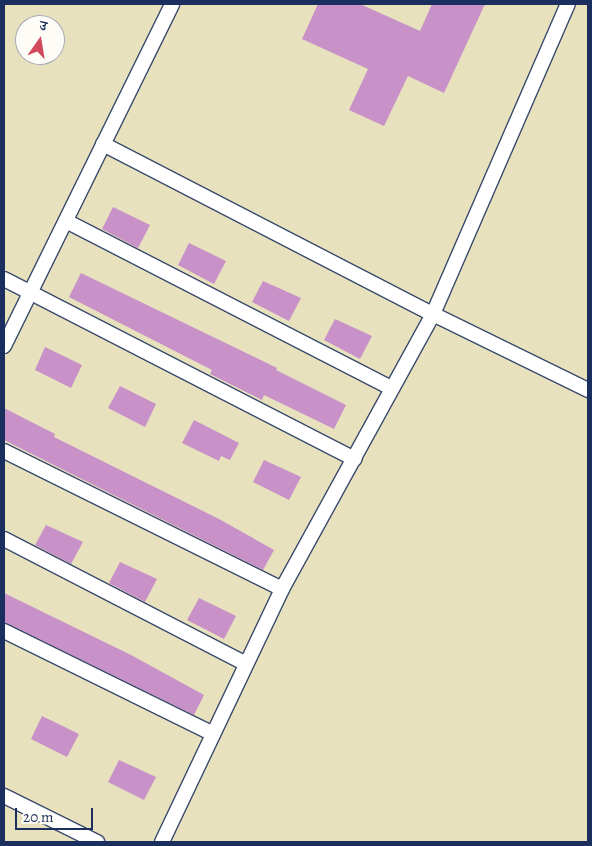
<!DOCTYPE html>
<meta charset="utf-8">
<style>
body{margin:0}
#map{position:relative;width:592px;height:846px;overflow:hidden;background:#e7e1be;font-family:Alegreya,"Noto Serif Devanagari",serif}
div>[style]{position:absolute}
.building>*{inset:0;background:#c892c9}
.roads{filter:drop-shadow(1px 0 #3a4a6c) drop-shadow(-1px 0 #3a4a6c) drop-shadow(0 1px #3a4a6c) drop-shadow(0 -1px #3a4a6c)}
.lane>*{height:14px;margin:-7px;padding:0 7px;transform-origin:7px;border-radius:7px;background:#fff}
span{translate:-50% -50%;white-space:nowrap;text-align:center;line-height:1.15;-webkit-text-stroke:4px #fdfcf7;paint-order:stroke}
.frame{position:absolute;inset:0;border:5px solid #1b2f5e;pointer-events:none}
.north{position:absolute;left:15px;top:15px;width:50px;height:50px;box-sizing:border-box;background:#fdfcf7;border:1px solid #a3aaba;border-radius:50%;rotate:13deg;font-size:14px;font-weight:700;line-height:20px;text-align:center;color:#1b2f5e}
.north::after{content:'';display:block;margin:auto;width:18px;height:22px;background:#d1495b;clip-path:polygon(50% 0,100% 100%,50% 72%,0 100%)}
.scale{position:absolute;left:15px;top:808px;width:78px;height:22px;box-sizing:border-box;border:2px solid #1b2f5e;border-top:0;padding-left:6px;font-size:15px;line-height:18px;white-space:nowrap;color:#1b2f5e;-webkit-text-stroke:4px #fdfcf7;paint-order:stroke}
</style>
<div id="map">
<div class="building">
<div style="clip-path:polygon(318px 4px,360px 4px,420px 31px,432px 4px,485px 4px,444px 93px,408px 76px,384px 126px,349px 110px,368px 69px,302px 39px)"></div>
<div style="clip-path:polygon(113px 207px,150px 225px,138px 248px,102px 229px)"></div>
<div style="clip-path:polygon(189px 243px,226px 261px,214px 284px,178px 265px)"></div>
<div style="clip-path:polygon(81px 273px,277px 368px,276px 370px,346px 405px,334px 429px,264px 395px,262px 400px,210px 374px,212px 370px,69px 297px)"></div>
<div style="clip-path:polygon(263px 281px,301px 298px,289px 321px,252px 302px)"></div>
<div style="clip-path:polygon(335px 319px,372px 336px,360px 359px,324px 340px)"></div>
<div style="clip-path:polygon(45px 347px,82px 365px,71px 388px,35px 370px)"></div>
<div style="clip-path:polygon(120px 386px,156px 404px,145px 427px,108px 408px)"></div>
<div style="clip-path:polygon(4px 408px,55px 434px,54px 437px,219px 519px,274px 550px,263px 570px,4px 440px)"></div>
<div style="clip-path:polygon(194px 420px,239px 443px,230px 460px,221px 456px,219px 461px,182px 443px)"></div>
<div style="clip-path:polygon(264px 460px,301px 477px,289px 500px,253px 482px)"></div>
<div style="clip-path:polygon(46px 525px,83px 542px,71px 564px,35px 545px)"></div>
<div style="clip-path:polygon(120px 562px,157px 579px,145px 602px,109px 583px)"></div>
<div style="clip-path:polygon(4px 593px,131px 655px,204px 695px,194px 715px,4px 622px)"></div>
<div style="clip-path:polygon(199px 598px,236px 616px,224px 639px,187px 620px)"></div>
<div style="clip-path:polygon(42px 716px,79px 734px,67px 757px,31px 739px)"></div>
<div style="clip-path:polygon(119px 760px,156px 777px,144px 800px,108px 782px)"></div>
</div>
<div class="roads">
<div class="lane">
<div style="left:103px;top:144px;width:371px;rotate:27.3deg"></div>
<div style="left:433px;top:314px;width:173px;rotate:26.1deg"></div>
<div style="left:66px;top:221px;width:365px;rotate:27.2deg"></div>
<div style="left:4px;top:279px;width:394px;rotate:27.2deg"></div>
<div style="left:4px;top:346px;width:381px;rotate:-63.8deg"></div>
<div style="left:4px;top:451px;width:310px;rotate:26.4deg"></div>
<div style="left:4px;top:539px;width:272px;rotate:27.3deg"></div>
<div style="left:4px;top:631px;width:233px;rotate:26.2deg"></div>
<div style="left:4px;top:796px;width:104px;rotate:26.3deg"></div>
<div style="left:162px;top:842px;width:280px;rotate:-64.6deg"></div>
<div style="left:282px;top:589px;width:314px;rotate:-61.2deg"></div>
<div style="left:433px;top:314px;width:338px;rotate:-66.5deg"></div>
</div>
</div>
<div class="frame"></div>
<div class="north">उ</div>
<div class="scale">20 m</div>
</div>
